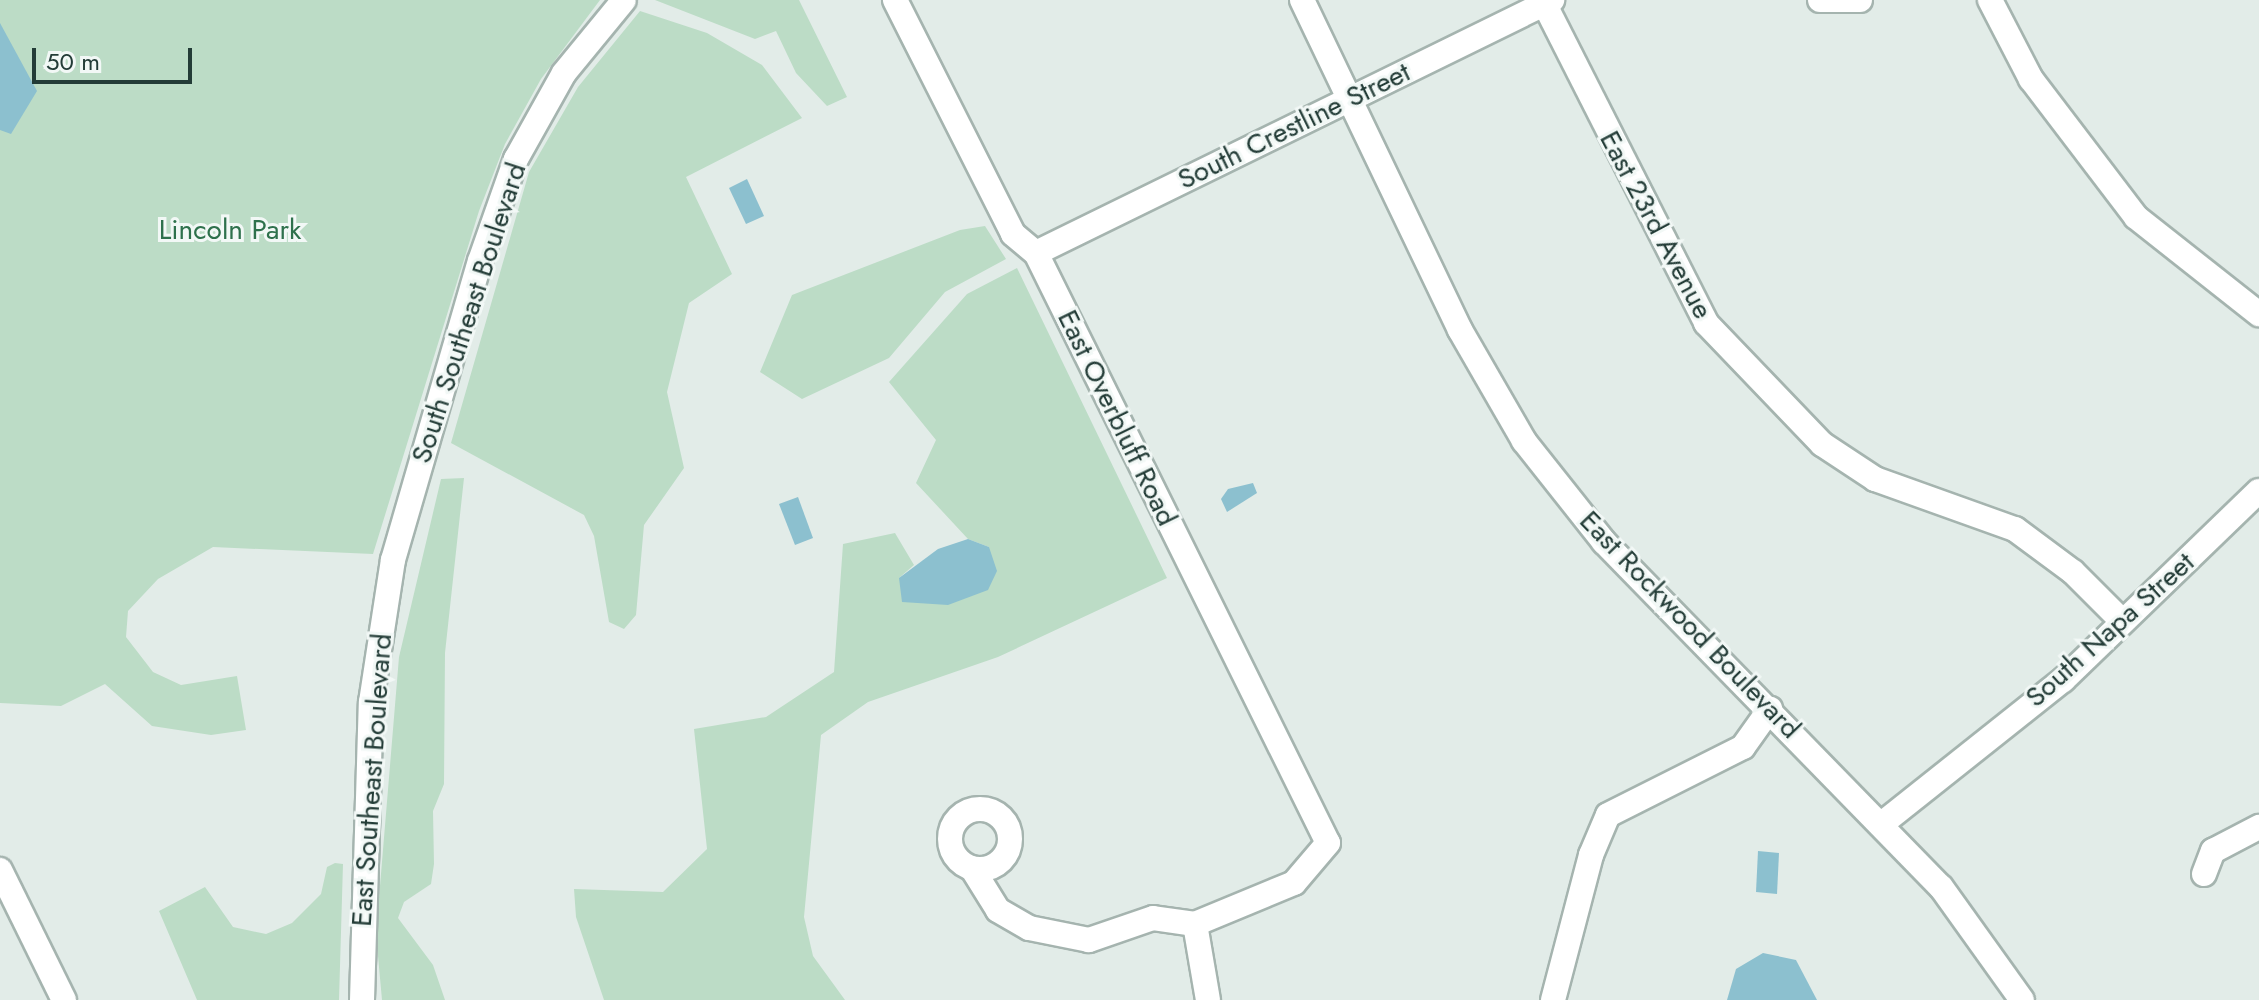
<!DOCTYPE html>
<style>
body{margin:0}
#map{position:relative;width:2259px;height:1000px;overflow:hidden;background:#e2ece8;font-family:Jost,sans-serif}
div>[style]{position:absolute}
.green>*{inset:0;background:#bcdcc6}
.water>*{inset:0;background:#8cc0cf}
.roads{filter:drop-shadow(2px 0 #a5b4af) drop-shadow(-2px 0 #a5b4af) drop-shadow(0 2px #a5b4af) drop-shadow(0 -2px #a5b4af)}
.minor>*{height:24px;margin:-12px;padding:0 12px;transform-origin:12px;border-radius:12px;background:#fff}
.minor>.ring{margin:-12px;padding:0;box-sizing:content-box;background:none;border:24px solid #fff;border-radius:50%}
.tertiary>*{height:24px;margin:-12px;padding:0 12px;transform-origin:12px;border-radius:12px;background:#fff}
.secondary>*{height:24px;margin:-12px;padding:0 12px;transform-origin:12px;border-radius:12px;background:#fff}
span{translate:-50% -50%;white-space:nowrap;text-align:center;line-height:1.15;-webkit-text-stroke:6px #f2f8f6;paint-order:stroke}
.street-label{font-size:28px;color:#233c37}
.park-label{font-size:28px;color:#2e714c}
.scale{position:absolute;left:32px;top:48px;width:160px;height:36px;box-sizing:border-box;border:4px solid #233c37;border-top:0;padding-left:10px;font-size:24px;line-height:28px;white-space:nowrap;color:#233c37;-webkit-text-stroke:6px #f2f8f6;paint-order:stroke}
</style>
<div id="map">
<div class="green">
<div style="clip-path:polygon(0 0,600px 0,541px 79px,505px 144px,479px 211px,373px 554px,213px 547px,158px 579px,128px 611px,126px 637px,153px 672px,181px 685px,237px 676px,246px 730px,211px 735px,152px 726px,105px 684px,61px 706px,0 703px)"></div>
<div style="clip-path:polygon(655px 0,799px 0,847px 97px,827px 106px,796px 73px,776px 31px,755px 39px)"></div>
<div style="clip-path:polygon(640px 11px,707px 33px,762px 65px,802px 118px,686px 177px,732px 274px,689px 303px,667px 392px,684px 468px,644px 525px,636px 615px,624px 629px,609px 622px,594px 536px,584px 515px,451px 443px,529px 172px,578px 87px)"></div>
<div style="clip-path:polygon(985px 226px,1006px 259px,945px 292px,889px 358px,802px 399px,760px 372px,792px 295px,960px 230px)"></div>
<div style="clip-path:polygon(1017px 268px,1167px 578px,998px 657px,868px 702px,821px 735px,804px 917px,813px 956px,845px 1000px,604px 1000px,576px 917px,574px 889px,663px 892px,707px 849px,694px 729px,766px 717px,834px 672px,843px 544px,895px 533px,914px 565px,899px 578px,989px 547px,968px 539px,916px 483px,936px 440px,889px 382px,967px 294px)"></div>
<div style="clip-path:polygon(464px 478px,445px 653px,444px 784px,433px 811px,434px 864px,431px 884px,404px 902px,398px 918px,433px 965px,445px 1000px,382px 1000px,376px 934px,399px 657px,441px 479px)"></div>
<div style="clip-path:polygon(335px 863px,343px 864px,339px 1000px,197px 1000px,159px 911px,205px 887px,233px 927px,266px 934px,292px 923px,321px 894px,327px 867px)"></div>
</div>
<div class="water">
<div style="clip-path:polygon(0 23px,37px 91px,11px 134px,0 130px)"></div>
<div style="clip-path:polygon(747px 179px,764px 216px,746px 224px,729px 188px)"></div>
<div style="clip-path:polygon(1253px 483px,1257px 493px,1227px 512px,1221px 499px,1228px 489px)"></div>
<div style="clip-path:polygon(798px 497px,813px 538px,795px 545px,779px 504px)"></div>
<div style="clip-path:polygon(968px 539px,989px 547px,997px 571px,988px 590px,948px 605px,902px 602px,899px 578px,938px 549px)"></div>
<div style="clip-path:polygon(1758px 851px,1779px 853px,1777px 894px,1756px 892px)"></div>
<div style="clip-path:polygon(1763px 953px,1796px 960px,1817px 1000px,1727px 1000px,1736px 969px)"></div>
</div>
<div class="roads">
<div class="minor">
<div style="left:895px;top:0;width:262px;rotate:63.2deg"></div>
<div style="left:1013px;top:234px;width:30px;rotate:40deg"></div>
<div style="left:1036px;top:253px;width:658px;rotate:63.67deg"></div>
<div style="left:1328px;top:843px;width:52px;rotate:130.4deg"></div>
<div style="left:1294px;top:883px;width:107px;rotate:157.5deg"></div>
<div style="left:1195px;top:924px;width:42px;rotate:-171.9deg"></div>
<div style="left:1153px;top:918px;width:68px;rotate:161deg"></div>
<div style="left:1089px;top:940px;width:61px;rotate:-168.7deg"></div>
<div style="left:1029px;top:928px;width:36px;rotate:-150deg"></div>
<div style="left:998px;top:910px;width:49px;rotate:-121.8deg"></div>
<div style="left:1820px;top:0;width:40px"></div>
<div style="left:1990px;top:0;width:89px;rotate:62.6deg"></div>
<div style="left:2031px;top:79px;width:173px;rotate:52.7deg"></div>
<div style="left:2136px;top:217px;width:157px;rotate:38.3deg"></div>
<div style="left:1544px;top:3px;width:359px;rotate:63.1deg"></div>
<div style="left:1706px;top:323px;width:168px;rotate:46.2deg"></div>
<div style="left:1822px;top:444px;width:64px;rotate:33.4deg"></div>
<div style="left:1875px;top:479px;width:149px;rotate:19.7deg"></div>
<div style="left:2015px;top:529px;width:72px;rotate:36.6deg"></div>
<div style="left:2073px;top:572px;width:69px;rotate:45deg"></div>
<div style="left:1036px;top:253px;width:575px;rotate:-26.12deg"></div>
<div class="ring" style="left:950px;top:809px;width:36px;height:36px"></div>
<div style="left:1883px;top:823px;width:230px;rotate:-38.5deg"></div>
<div style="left:2063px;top:680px;width:272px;rotate:-44deg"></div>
<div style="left:0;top:870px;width:145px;rotate:63.8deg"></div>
<div style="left:2204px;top:874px;width:25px;rotate:-69deg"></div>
<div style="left:2213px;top:851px;width:52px;rotate:-27.6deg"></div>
<div style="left:1195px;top:924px;width:77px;rotate:80.3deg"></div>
<div style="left:1553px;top:1000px;width:150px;rotate:-75.3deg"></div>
<div style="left:1591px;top:855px;width:43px;rotate:-67deg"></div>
<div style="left:1608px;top:815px;width:151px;rotate:-26.7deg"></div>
<div style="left:1743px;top:747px;width:47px;rotate:-54.6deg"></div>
</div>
<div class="tertiary">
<div style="left:1302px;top:0;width:366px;rotate:64.4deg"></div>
<div style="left:1460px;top:330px;width:128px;rotate:60deg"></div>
<div style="left:1524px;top:441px;width:129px;rotate:51.6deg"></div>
<div style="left:1604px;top:542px;width:482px;rotate:45.7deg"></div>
<div style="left:1941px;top:887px;width:139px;rotate:54.4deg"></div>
</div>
<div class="secondary">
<div style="left:362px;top:1000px;width:298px;rotate:-88.3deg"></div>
<div style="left:371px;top:702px;width:144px;rotate:-81.2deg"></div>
<div style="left:393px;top:560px;width:311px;rotate:-73.8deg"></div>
<div style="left:480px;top:261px;width:108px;rotate:-70.6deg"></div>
<div style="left:516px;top:159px;width:98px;rotate:-60.8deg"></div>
<div style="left:564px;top:73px;width:94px;rotate:-50.6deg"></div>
</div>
</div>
<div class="street-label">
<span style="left:1294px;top:126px;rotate:-26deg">South Crestline Street</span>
<span style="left:1656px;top:225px;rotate:62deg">East 23rd Avenue</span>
<span style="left:469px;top:313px;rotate:-72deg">South Southeast Boulevard</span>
<span style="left:1117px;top:418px;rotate:64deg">East Overbluff Road</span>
<span style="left:1690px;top:625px;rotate:46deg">East Rockwood Boulevard</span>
<span style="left:2110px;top:630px;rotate:-42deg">South Napa Street</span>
<span style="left:372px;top:780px;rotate:-86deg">East Southeast Boulevard</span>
</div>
<div class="park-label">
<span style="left:230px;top:230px">Lincoln Park</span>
</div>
<div class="scale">50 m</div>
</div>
